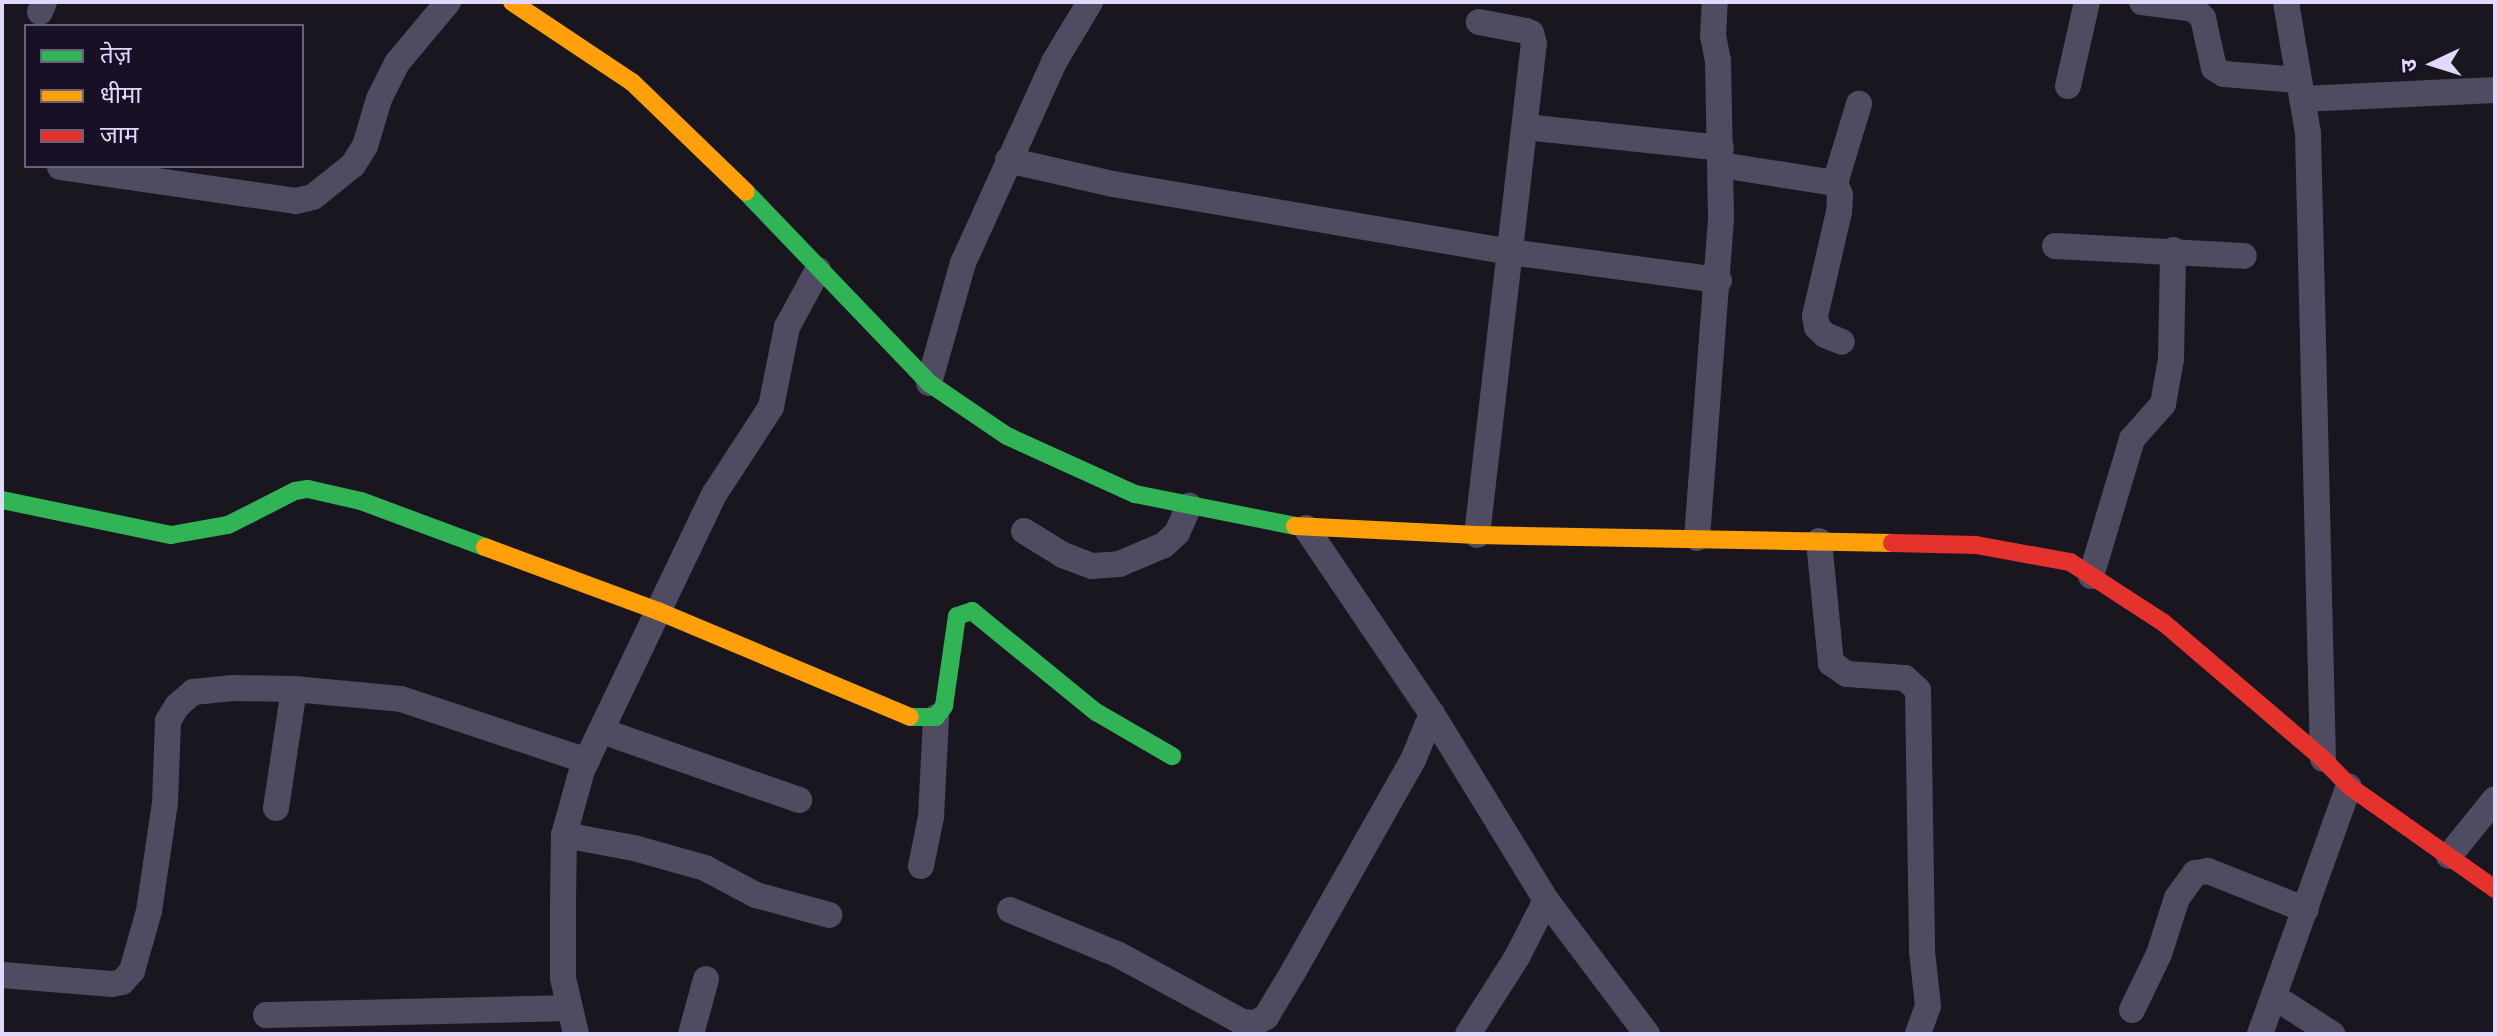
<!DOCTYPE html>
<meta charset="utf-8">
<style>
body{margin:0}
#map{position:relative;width:2497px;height:1036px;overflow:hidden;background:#191620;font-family:Cabin,"Noto Sans Devanagari",sans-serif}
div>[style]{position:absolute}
.street>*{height:26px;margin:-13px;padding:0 13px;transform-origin:13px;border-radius:13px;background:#4f4b60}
.fast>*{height:18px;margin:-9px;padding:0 9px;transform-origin:9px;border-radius:9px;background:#30b455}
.slow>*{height:18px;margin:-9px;padding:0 9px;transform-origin:9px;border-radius:9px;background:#ff9f0a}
.jam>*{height:18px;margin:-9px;padding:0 9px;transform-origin:9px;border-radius:9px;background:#e5322d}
span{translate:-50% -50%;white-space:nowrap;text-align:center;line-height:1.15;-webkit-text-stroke:6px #181125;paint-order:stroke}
.frame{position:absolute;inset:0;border:4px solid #e2d7fc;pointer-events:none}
.legend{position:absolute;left:24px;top:24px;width:280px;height:144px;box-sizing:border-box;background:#181125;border:2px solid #69607b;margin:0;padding:10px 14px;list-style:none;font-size:24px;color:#e2d7fc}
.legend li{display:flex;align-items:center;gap:16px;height:40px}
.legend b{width:40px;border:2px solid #69607b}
.north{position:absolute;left:2393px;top:24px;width:80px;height:80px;-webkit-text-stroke:6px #181125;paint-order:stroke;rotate:266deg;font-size:22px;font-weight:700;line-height:32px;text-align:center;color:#e2d7fc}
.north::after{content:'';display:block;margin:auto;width:28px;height:36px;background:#e2d7fc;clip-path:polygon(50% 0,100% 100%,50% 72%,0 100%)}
</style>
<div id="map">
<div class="street">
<div style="left:2142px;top:2px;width:52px;rotate:7.7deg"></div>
<div style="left:2194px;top:9px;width:13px;rotate:45deg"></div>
<div style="left:2203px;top:18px;width:51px;rotate:77.6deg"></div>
<div style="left:2214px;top:68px;width:12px;rotate:31deg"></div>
<div style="left:2224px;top:74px;width:75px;rotate:4.6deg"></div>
<div style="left:2286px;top:2px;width:133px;rotate:80.5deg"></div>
<div style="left:2308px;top:133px;width:626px;rotate:88.63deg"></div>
<div style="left:40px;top:12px;width:11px;rotate:-68deg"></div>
<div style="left:2068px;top:86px;width:86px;rotate:-77.3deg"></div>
<div style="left:2302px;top:99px;width:193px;rotate:-2.7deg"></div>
<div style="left:1525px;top:127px;width:197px;rotate:6.1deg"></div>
<div style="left:1008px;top:160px;width:108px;rotate:12.9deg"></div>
<div style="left:1113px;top:184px;width:404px;rotate:9.7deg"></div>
<div style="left:1511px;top:252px;width:210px;rotate:7.7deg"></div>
<div style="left:1721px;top:165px;width:115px;rotate:9deg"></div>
<div style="left:1835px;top:183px;width:13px;rotate:67deg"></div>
<div style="left:1840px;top:195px;width:17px;rotate:93deg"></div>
<div style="left:1839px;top:212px;width:107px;rotate:103deg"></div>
<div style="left:1815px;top:316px;width:11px;rotate:80deg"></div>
<div style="left:1817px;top:327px;width:11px;rotate:45deg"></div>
<div style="left:1825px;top:335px;width:18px;rotate:22deg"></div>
<div style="left:60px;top:167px;width:238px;rotate:8.2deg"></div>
<div style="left:296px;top:201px;width:17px;rotate:-13deg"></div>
<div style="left:313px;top:197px;width:51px;rotate:-38.7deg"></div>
<div style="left:353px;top:165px;width:22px;rotate:-58deg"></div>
<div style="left:365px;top:146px;width:49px;rotate:-73.4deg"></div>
<div style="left:379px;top:99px;width:40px;rotate:-63.4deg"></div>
<div style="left:397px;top:63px;width:80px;rotate:-50.1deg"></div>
<div style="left:1835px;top:183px;width:83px;rotate:-73.1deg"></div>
<div style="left:2055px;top:246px;width:189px;rotate:3deg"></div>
<div style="left:929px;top:383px;width:125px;rotate:-74.2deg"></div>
<div style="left:963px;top:263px;width:221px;rotate:-65.6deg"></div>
<div style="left:1054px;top:62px;width:70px;rotate:-59deg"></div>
<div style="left:1306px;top:528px;width:225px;rotate:55.9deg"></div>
<div style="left:1432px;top:714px;width:218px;rotate:58.5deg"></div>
<div style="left:1546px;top:900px;width:168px;rotate:53deg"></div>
<div style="left:1024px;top:531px;width:46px;rotate:31.6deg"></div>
<div style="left:1063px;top:555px;width:31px;rotate:21deg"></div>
<div style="left:1092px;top:566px;width:27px;rotate:-4deg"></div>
<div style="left:1119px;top:564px;width:49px;rotate:-22.9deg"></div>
<div style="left:1164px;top:545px;width:18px;rotate:-43deg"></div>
<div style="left:1177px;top:533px;width:30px;rotate:-66deg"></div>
<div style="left:1477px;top:535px;width:494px;rotate:-83.4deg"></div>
<div style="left:1534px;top:44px;width:11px;rotate:-105deg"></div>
<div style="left:1531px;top:33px;width:5px;rotate:-158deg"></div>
<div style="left:1526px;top:31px;width:48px;rotate:-169.2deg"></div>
<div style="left:1697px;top:538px;width:322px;rotate:-85.7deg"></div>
<div style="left:1721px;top:217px;width:156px;rotate:-91.1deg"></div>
<div style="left:1718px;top:61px;width:25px;rotate:-101deg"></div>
<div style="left:1713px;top:36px;width:34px;rotate:-87deg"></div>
<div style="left:1819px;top:541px;width:123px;rotate:84.4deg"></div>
<div style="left:1831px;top:663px;width:19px;rotate:35deg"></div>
<div style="left:1847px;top:674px;width:58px;rotate:3.9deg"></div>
<div style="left:1905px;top:678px;width:18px;rotate:43deg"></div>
<div style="left:1918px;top:690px;width:261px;rotate:89.1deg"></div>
<div style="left:1922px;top:951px;width:55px;rotate:83.8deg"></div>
<div style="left:1928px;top:1006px;width:30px;rotate:110deg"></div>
<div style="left:2091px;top:576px;width:143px;rotate:-73.3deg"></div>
<div style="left:2132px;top:439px;width:47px;rotate:-48.5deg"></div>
<div style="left:2163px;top:404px;width:46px;rotate:-79.9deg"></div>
<div style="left:2171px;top:359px;width:109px;rotate:-88.9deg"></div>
<div style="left:602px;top:731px;width:209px;rotate:19.3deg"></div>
<div style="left:276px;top:808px;width:120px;rotate:-81.4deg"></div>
<div style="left:564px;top:835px;width:71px;rotate:10.5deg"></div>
<div style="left:634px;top:848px;width:74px;rotate:15.7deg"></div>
<div style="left:705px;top:868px;width:58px;rotate:27.9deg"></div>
<div style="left:756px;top:895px;width:76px;rotate:15.3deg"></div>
<div style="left:2449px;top:856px;width:73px;rotate:-51.1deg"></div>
<div style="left:921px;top:866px;width:50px;rotate:-78.5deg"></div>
<div style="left:931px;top:817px;width:100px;rotate:-87.1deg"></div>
<div style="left:1010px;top:910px;width:116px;rotate:22.4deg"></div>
<div style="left:1117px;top:954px;width:142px;rotate:28.5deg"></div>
<div style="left:1242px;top:1022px;width:13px;rotate:4deg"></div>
<div style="left:1255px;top:1023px;width:13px;rotate:-29deg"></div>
<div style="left:1266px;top:1017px;width:52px;rotate:-59deg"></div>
<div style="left:1293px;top:972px;width:244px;rotate:-60.5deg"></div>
<div style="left:1413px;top:760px;width:50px;rotate:-67.6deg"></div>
<div style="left:2px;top:975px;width:110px;rotate:4.7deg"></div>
<div style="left:112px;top:984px;width:10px;rotate:-11deg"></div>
<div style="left:122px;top:982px;width:15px;rotate:-48deg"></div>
<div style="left:132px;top:971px;width:62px;rotate:-74.2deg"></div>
<div style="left:149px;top:911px;width:109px;rotate:-81.6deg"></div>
<div style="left:165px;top:803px;width:82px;rotate:-87.9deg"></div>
<div style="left:168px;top:721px;width:17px;rotate:-59deg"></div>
<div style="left:177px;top:706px;width:21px;rotate:-41deg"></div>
<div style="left:193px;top:692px;width:41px;rotate:-5.6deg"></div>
<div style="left:234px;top:688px;width:60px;rotate:1deg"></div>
<div style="left:294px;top:689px;width:107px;rotate:5.3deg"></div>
<div style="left:401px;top:699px;width:196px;rotate:18.4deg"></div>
<div style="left:2276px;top:998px;width:67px;rotate:32.7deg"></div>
<div style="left:2132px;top:1010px;width:62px;rotate:-64.3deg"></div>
<div style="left:2159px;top:954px;width:59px;rotate:-72.2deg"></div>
<div style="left:2177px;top:898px;width:31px;rotate:-54deg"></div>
<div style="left:2195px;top:873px;width:13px;rotate:-9deg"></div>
<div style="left:2208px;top:871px;width:105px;rotate:21.7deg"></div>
<div style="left:266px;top:1015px;width:304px;rotate:-1.3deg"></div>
<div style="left:576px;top:1034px;width:57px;rotate:-103.1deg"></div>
<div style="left:563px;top:978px;width:74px;rotate:-90deg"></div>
<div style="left:563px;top:904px;width:69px;rotate:-89.2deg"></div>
<div style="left:564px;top:835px;width:67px;rotate:-74.5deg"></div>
<div style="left:582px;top:770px;width:307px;rotate:-64.4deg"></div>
<div style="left:715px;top:493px;width:103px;rotate:-56.9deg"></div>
<div style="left:771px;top:407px;width:82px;rotate:-78.7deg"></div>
<div style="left:787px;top:327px;width:65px;rotate:-61.5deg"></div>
<div style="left:691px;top:1034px;width:57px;rotate:-74.7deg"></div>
<div style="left:1468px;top:1034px;width:91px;rotate:-57.5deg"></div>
<div style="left:1517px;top:957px;width:64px;rotate:-63deg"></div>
<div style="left:2260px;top:1034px;width:263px;rotate:-70.3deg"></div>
</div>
<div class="fast">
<div style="left:746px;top:192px;width:265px;rotate:46.2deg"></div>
<div style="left:929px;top:383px;width:94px;rotate:34.2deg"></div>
<div style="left:1007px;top:436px;width:141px;rotate:24.4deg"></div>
<div style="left:1135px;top:494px;width:163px;rotate:11.3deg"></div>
<div style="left:2px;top:500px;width:173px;rotate:11.7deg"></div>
<div style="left:171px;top:535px;width:58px;rotate:-10deg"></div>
<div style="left:228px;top:525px;width:75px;rotate:-26.9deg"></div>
<div style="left:295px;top:491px;width:13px;rotate:-9deg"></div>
<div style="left:308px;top:489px;width:54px;rotate:12.8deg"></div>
<div style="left:361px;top:501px;width:132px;rotate:20.4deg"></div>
<div style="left:910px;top:717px;width:26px"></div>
<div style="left:936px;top:717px;width:14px;rotate:-54deg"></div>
<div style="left:944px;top:706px;width:91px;rotate:-81.8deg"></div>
<div style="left:957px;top:616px;width:16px;rotate:-18deg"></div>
<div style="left:972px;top:611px;width:160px;rotate:39.2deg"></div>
<div style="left:1096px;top:712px;width:88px;rotate:30.1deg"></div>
</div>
<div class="slow">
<div style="left:512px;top:2px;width:144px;rotate:33.7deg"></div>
<div style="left:632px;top:82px;width:158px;rotate:44deg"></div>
<div style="left:1295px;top:526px;width:182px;rotate:2.8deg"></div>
<div style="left:1477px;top:535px;width:415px;rotate:1.1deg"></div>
<div style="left:485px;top:547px;width:184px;rotate:20.3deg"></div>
<div style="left:658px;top:611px;width:273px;rotate:22.8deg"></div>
</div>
<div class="jam">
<div style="left:1892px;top:543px;width:84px;rotate:1.4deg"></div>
<div style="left:1976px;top:545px;width:96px;rotate:10.3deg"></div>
<div style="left:2070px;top:562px;width:112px;rotate:33deg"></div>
<div style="left:2164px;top:623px;width:209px;rotate:40.5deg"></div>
<div style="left:2323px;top:759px;width:37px;rotate:46deg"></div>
<div style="left:2349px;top:786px;width:179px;rotate:35.2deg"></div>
</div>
<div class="frame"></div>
<ul class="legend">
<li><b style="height:10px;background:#30b455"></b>तेज़</li>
<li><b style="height:10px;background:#ff9f0a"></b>धीमा</li>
<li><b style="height:10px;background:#e5322d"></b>जाम</li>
</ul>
<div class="north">उ</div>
</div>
